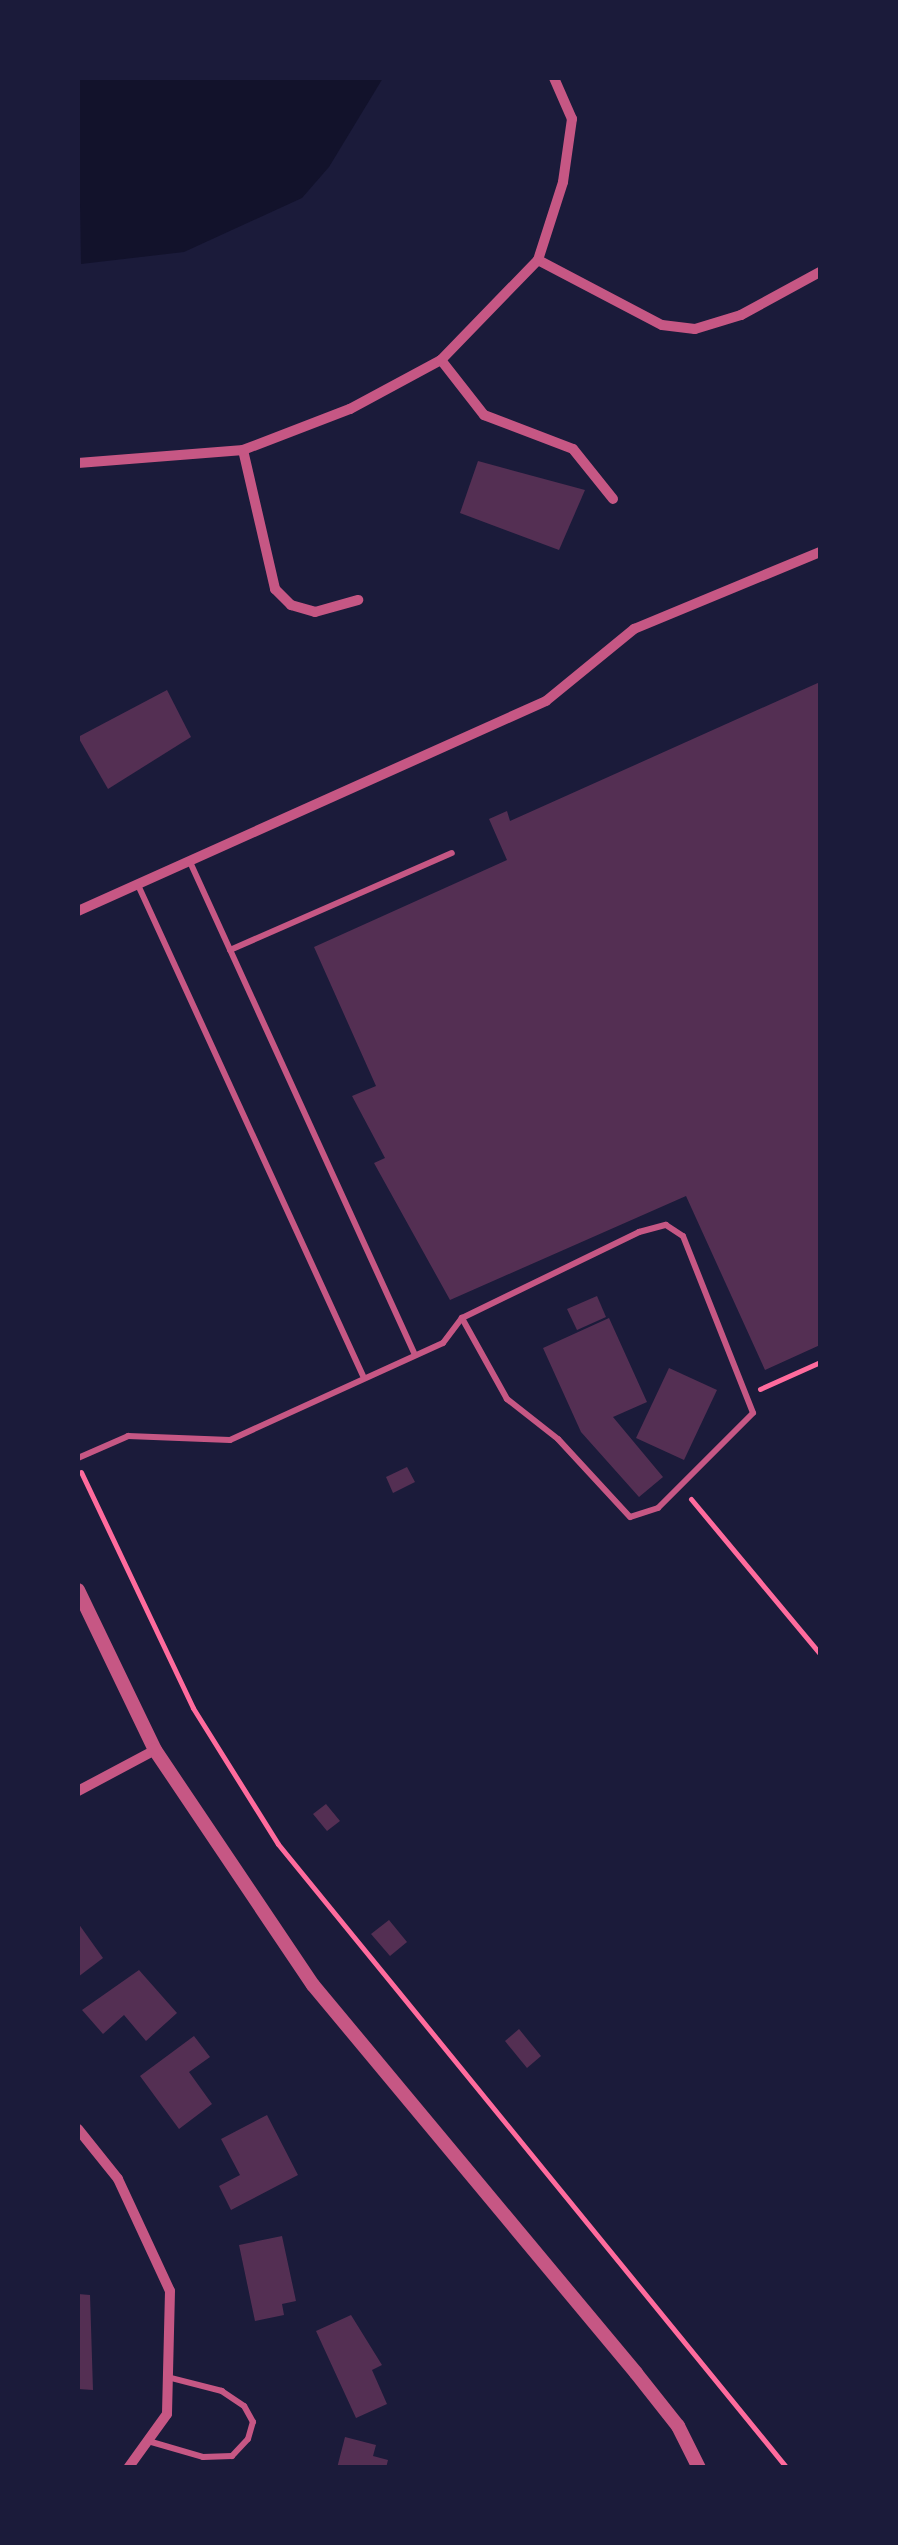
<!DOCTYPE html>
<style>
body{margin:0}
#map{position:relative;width:898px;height:2545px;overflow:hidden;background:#1b1b3a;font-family:"Exo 2",sans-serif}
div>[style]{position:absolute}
.water>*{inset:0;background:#12122b}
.building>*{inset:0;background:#542f53}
.path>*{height:5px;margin:-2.5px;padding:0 2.5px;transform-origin:2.5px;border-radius:2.5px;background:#ff6b9d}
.service>*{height:6px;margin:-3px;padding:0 3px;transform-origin:3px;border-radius:3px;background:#c65784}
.minor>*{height:10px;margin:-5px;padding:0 5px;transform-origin:5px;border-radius:5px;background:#c65784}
.tertiary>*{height:14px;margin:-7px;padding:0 7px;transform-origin:7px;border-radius:7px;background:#c65784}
span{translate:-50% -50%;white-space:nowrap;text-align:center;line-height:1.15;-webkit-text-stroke:10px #1b1b3a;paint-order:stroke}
.frame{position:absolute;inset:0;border:80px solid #1b1b3a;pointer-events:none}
</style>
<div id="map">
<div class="water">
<div style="clip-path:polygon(78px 78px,383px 78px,329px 167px,302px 198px,184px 252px,81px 264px)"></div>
</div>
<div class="building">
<div style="clip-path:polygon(478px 461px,585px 490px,559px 550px,460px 513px)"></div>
<div style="clip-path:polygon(820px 682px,820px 1345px,765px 1370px,686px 1196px,450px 1300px,374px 1163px,385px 1158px,352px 1096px,376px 1086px,314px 947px,507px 860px,489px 819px,507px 811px,510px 821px)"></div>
<div style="clip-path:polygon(167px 690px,191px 737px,108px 789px,78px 737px)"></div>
<div style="clip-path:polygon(597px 1296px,606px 1317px,577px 1330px,567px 1309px)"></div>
<div style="clip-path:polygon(609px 1318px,647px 1402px,613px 1417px,663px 1477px,639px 1497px,581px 1432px,543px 1348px)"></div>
<div style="clip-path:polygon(669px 1368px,717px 1390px,684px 1460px,636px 1438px)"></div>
<div style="clip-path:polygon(407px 1467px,415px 1482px,393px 1493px,386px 1477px)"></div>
<div style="clip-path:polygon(326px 1804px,340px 1821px,327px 1831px,313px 1814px)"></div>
<div style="clip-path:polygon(389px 1920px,407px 1942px,390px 1956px,371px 1934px)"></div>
<div style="clip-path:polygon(78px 1923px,103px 1958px,78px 1977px)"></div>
<div style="clip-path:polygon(139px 1970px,177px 2013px,146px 2041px,124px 2015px,103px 2034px,82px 2010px)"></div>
<div style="clip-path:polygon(519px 2029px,541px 2056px,527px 2068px,505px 2041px)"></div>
<div style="clip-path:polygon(194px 2036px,210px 2057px,189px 2072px,212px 2104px,179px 2129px,140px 2076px)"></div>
<div style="clip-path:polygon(267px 2115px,298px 2175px,231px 2210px,219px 2186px,240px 2175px,221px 2139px)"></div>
<div style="clip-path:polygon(282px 2236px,296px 2301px,282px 2304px,284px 2315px,255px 2321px,239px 2245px)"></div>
<div style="clip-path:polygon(78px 2294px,90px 2295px,93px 2390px,78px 2389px)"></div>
<div style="clip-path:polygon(351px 2315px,382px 2365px,372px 2370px,387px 2404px,356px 2418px,316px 2331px)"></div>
<div style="clip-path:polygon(345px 2437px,376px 2445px,373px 2456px,388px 2460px,386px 2468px,337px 2468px)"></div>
</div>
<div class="path">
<div style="left:760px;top:1389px;width:66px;rotate:-24.2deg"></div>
<div style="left:81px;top:1472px;width:261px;rotate:64.6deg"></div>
<div style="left:193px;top:1708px;width:160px;rotate:58deg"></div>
<div style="left:278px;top:1844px;width:805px;rotate:50.8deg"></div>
<div style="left:691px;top:1499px;width:202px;rotate:50.2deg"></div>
</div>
<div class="service">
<div style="left:190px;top:862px;width:542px;rotate:65.47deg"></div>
<div style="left:138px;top:885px;width:542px;rotate:65.37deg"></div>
<div style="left:230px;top:950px;width:242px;rotate:-23.6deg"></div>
<div style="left:78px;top:1458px;width:55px;rotate:-23.7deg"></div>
<div style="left:128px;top:1436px;width:102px;rotate:2.2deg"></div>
<div style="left:230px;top:1440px;width:234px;rotate:-24.5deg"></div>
<div style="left:443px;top:1343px;width:31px;rotate:-53deg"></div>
<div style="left:462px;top:1318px;width:197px;rotate:-25.9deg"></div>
<div style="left:639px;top:1232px;width:28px;rotate:-15deg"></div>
<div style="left:666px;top:1225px;width:20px;rotate:33deg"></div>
<div style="left:683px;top:1236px;width:190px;rotate:68.4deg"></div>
<div style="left:753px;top:1413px;width:134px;rotate:135deg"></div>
<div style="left:658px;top:1508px;width:29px;rotate:162deg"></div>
<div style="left:630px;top:1517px;width:106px;rotate:-132.7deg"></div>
<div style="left:558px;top:1439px;width:65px;rotate:-141.9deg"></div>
<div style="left:507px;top:1399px;width:93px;rotate:-119.1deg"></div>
<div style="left:148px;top:2441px;width:57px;rotate:16.2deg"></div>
<div style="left:203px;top:2457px;width:29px;rotate:-2deg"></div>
<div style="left:232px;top:2456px;width:23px;rotate:-47deg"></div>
<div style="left:248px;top:2439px;width:18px;rotate:-74deg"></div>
<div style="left:253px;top:2422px;width:18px;rotate:-119deg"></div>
<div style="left:244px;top:2406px;width:27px;rotate:-146deg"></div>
<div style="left:222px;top:2391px;width:53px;rotate:-165.7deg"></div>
</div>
<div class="minor">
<div style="left:538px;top:260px;width:140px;rotate:27.7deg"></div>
<div style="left:662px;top:325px;width:33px;rotate:7deg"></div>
<div style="left:695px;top:329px;width:48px;rotate:-16.9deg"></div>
<div style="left:741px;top:315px;width:90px;rotate:-28.6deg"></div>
<div style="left:441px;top:360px;width:70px;rotate:52deg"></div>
<div style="left:484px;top:415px;width:95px;rotate:20.9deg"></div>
<div style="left:573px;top:449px;width:64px;rotate:51.3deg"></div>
<div style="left:243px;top:450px;width:143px;rotate:77deg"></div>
<div style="left:275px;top:589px;width:23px;rotate:45deg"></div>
<div style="left:291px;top:605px;width:25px;rotate:16deg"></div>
<div style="left:315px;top:612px;width:45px;rotate:-15.6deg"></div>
<div style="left:78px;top:463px;width:166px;rotate:-4.5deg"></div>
<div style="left:243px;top:450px;width:115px;rotate:-21deg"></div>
<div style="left:350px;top:409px;width:103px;rotate:-28.3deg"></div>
<div style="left:441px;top:360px;width:139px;rotate:-45.9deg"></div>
<div style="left:538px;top:260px;width:82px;rotate:-72.2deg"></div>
<div style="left:563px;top:182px;width:64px;rotate:-81.9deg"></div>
<div style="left:572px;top:119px;width:45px;rotate:-113.7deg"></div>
<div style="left:78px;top:911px;width:513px;rotate:-24.17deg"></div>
<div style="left:546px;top:701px;width:114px;rotate:-39.3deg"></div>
<div style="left:634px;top:629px;width:201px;rotate:-22.5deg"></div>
<div style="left:78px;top:1791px;width:87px;rotate:-28deg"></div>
<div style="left:78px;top:2129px;width:64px;rotate:51.3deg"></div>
<div style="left:118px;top:2179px;width:123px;rotate:65.1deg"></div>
<div style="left:170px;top:2291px;width:123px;rotate:91.4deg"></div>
<div style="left:167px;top:2414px;width:67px;rotate:125.8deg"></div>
</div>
<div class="tertiary">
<div style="left:78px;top:1590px;width:178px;rotate:64.3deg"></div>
<div style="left:155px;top:1750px;width:283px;rotate:56.1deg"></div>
<div style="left:313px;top:1985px;width:505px;rotate:50.22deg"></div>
<div style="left:636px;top:2373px;width:68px;rotate:51.6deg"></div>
<div style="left:678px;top:2426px;width:47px;rotate:63.4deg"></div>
</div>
<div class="frame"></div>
</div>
